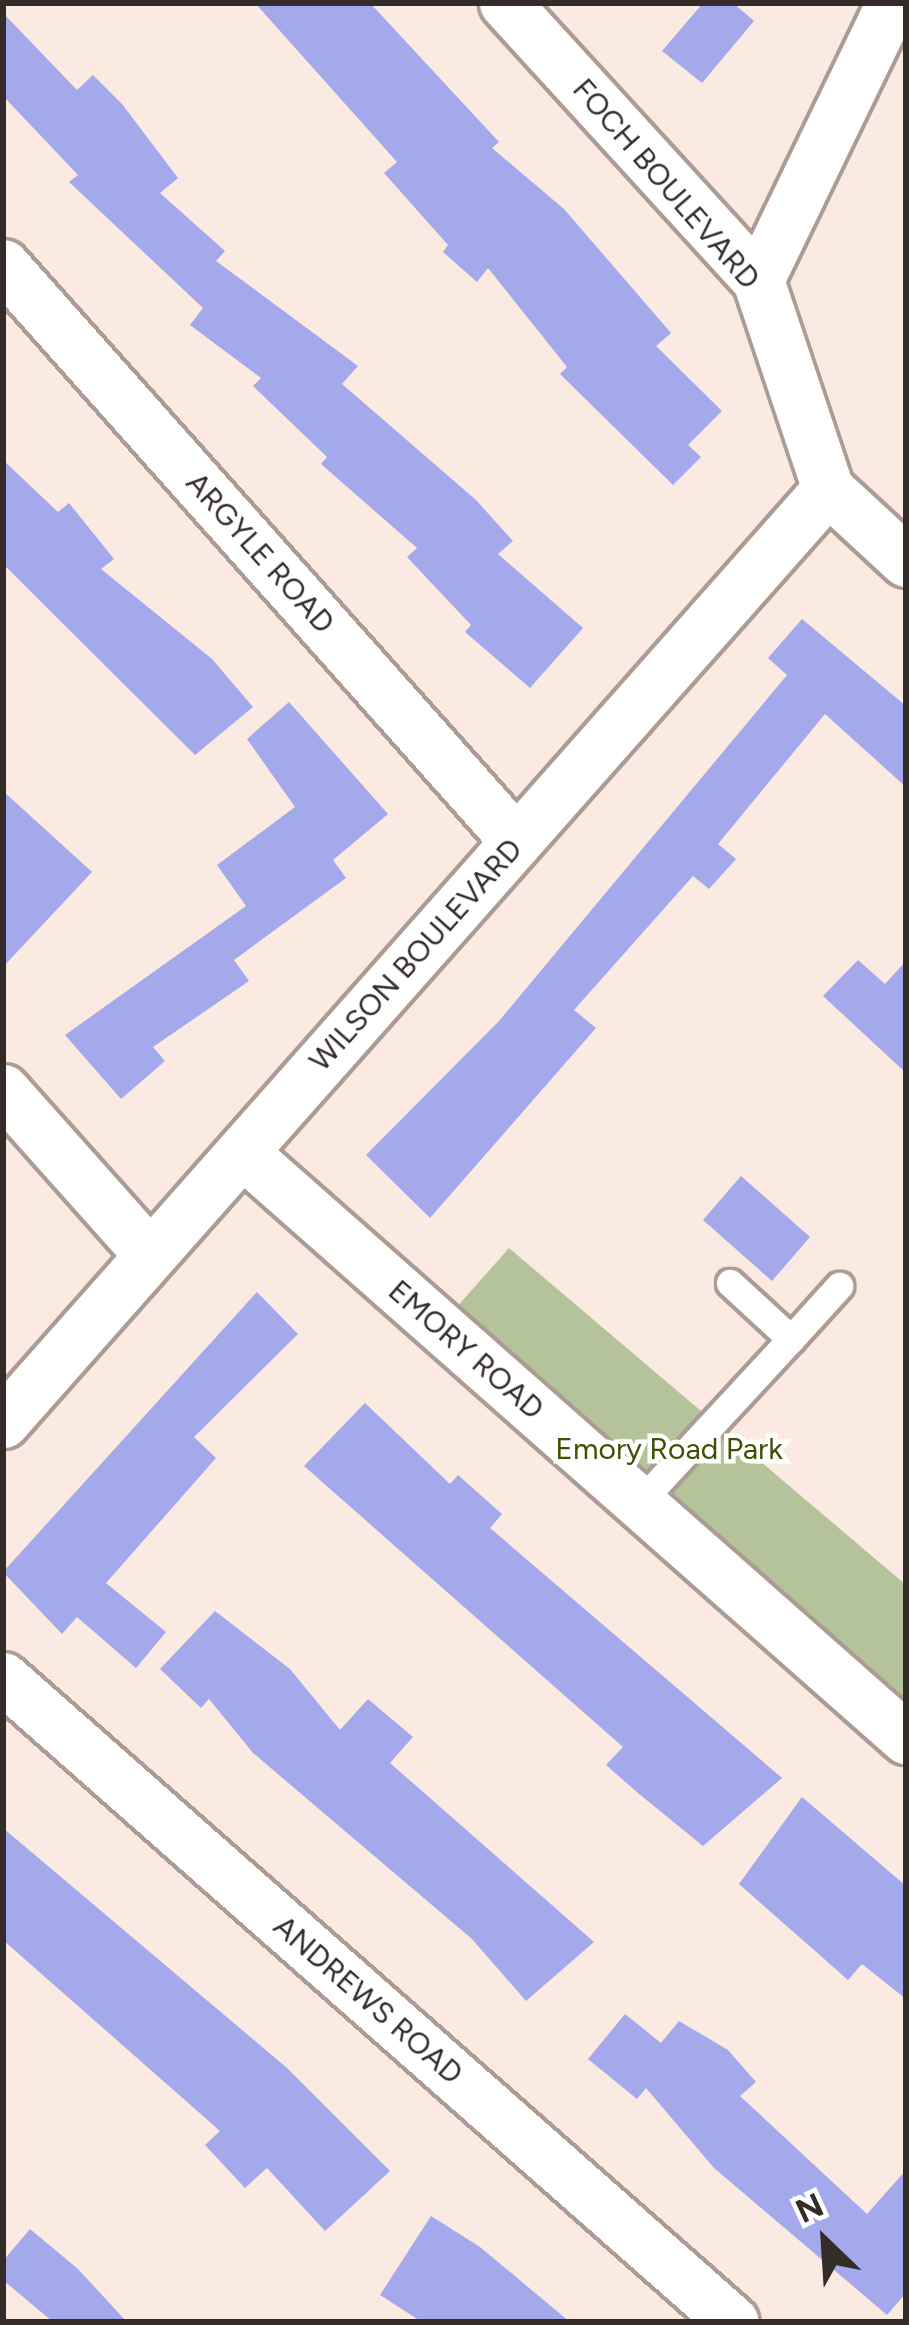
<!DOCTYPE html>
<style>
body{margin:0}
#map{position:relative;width:909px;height:2325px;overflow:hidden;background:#fbeae1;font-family:Figtree,sans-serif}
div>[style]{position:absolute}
.green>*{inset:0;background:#b5c39b}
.building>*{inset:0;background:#a4a9eb}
.roads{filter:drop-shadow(3px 0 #ac9c93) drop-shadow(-3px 0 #ac9c93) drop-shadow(0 3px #ac9c93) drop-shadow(0 -3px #ac9c93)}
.service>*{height:27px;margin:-13.5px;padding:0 13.5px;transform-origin:13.5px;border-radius:13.5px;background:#fff}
.minor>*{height:51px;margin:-25.5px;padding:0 25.5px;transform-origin:25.5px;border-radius:25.5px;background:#fff}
span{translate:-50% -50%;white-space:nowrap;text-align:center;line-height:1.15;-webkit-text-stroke:9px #fff;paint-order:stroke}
.street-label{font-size:30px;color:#332c29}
.park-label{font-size:30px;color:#3e5102}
.frame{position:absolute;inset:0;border:6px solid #332c29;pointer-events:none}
.north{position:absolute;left:765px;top:2181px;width:120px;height:120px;-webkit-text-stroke:9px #fff;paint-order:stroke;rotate:335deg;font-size:33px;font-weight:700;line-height:48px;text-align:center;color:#332c29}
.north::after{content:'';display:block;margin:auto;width:42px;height:54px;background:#332c29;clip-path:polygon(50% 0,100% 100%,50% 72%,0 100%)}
</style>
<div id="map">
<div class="green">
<div style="clip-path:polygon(509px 1248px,906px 1585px,906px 1717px,447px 1318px)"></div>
</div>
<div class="building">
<div style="clip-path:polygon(255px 3px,370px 3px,499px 142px,492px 148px,564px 209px,671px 333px,656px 346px,722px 411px,688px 445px,701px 457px,673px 485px,560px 374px,567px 367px,488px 268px,477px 282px,443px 252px,448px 245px,384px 173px,397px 162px)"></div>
<div style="clip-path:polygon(703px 3px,733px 3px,754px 21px,702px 83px,662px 51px)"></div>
<div style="clip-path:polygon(3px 13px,77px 90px,93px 75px,122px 104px,178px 178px,160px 193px,225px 251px,216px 261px,358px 366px,342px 384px,476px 500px,513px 541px,498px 554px,583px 628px,530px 688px,465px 632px,471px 625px,407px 557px,417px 548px,321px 464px,327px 457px,253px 386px,261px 378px,190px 325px,203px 308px,69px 182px,78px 175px,3px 96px)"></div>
<div style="clip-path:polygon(3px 460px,58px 512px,69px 503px,114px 559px,101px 569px,212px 659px,253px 707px,195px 755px,3px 564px)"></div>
<div style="clip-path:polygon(802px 619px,906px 706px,906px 787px,825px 714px,718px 844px,736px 859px,709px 889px,693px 876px,574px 1010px,596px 1028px,430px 1218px,366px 1155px,499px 1021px,787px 675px,768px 658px)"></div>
<div style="clip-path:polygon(289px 702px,388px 814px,333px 860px,346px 878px,234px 960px,249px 981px,153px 1047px,165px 1061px,121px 1099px,65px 1035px,246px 906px,217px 865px,295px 807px,247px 739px)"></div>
<div style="clip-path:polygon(3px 791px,92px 872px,3px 967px)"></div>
<div style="clip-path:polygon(858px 960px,885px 984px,906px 961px,906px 1073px,823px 996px)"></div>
<div style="clip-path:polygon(741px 1176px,810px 1237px,772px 1281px,703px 1220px)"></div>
<div style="clip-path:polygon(257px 1292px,298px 1334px,194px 1437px,216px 1458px,106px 1583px,166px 1632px,136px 1668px,77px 1617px,62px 1634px,3px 1572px)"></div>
<div style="clip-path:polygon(365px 1403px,450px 1484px,458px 1475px,502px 1514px,490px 1528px,782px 1778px,703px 1846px,638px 1793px,606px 1765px,623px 1747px,304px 1466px)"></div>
<div style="clip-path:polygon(215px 1611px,290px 1669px,340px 1730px,368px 1699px,413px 1737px,390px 1763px,594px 1942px,526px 2001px,472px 1939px,253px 1753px,209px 1699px,201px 1708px,160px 1669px)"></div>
<div style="clip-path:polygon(802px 1797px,906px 1886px,906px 1999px,862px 1964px,848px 1980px,739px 1884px)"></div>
<div style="clip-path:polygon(3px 1828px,287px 2068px,390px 2171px,325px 2231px,267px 2168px,245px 2188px,205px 2145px,220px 2131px,3px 1940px)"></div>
<div style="clip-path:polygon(625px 2014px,661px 2043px,679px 2021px,728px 2050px,756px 2082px,740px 2096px,867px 2214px,906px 2170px,906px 2293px,887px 2315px,714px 2168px,646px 2088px,637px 2099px,588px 2059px)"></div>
<div style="clip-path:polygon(431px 2216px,480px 2247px,570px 2322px,422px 2322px,380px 2295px)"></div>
<div style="clip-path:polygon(30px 2229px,78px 2269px,127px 2322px,53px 2322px,3px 2280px,3px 2261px)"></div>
</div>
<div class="roads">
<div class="service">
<div style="left:791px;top:1339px;width:72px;rotate:-47.8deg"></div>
<div style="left:639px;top:1503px;width:224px;rotate:-47.2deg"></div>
<div style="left:791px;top:1339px;width:83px;rotate:-137.4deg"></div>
</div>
<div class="minor">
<div style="left:505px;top:3px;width:375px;rotate:47.6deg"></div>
<div style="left:758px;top:280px;width:220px;rotate:71.5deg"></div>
<div style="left:828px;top:489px;width:106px;rotate:42.7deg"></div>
<div style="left:3px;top:265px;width:771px;rotate:48.31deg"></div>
<div style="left:758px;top:280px;width:308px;rotate:-64.2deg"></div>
<div style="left:3px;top:1090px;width:221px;rotate:48.3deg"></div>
<div style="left:242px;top:1152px;width:886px;rotate:41.43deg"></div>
<div style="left:3px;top:1422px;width:1245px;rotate:-48.52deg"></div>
<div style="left:3px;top:1678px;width:973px;rotate:41.42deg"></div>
</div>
</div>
<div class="street-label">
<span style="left:666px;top:184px;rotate:49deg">FOCH BOULEVARD</span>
<span style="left:260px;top:553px;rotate:48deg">ARGYLE ROAD</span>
<span style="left:416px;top:955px;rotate:-48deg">WILSON BOULEVARD</span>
<span style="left:466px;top:1350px;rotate:41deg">EMORY ROAD</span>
<span style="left:368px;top:2000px;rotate:41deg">ANDREWS ROAD</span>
</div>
<div class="park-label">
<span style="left:669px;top:1449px">Emory Road Park</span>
</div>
<div class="frame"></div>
<div class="north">N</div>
</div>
